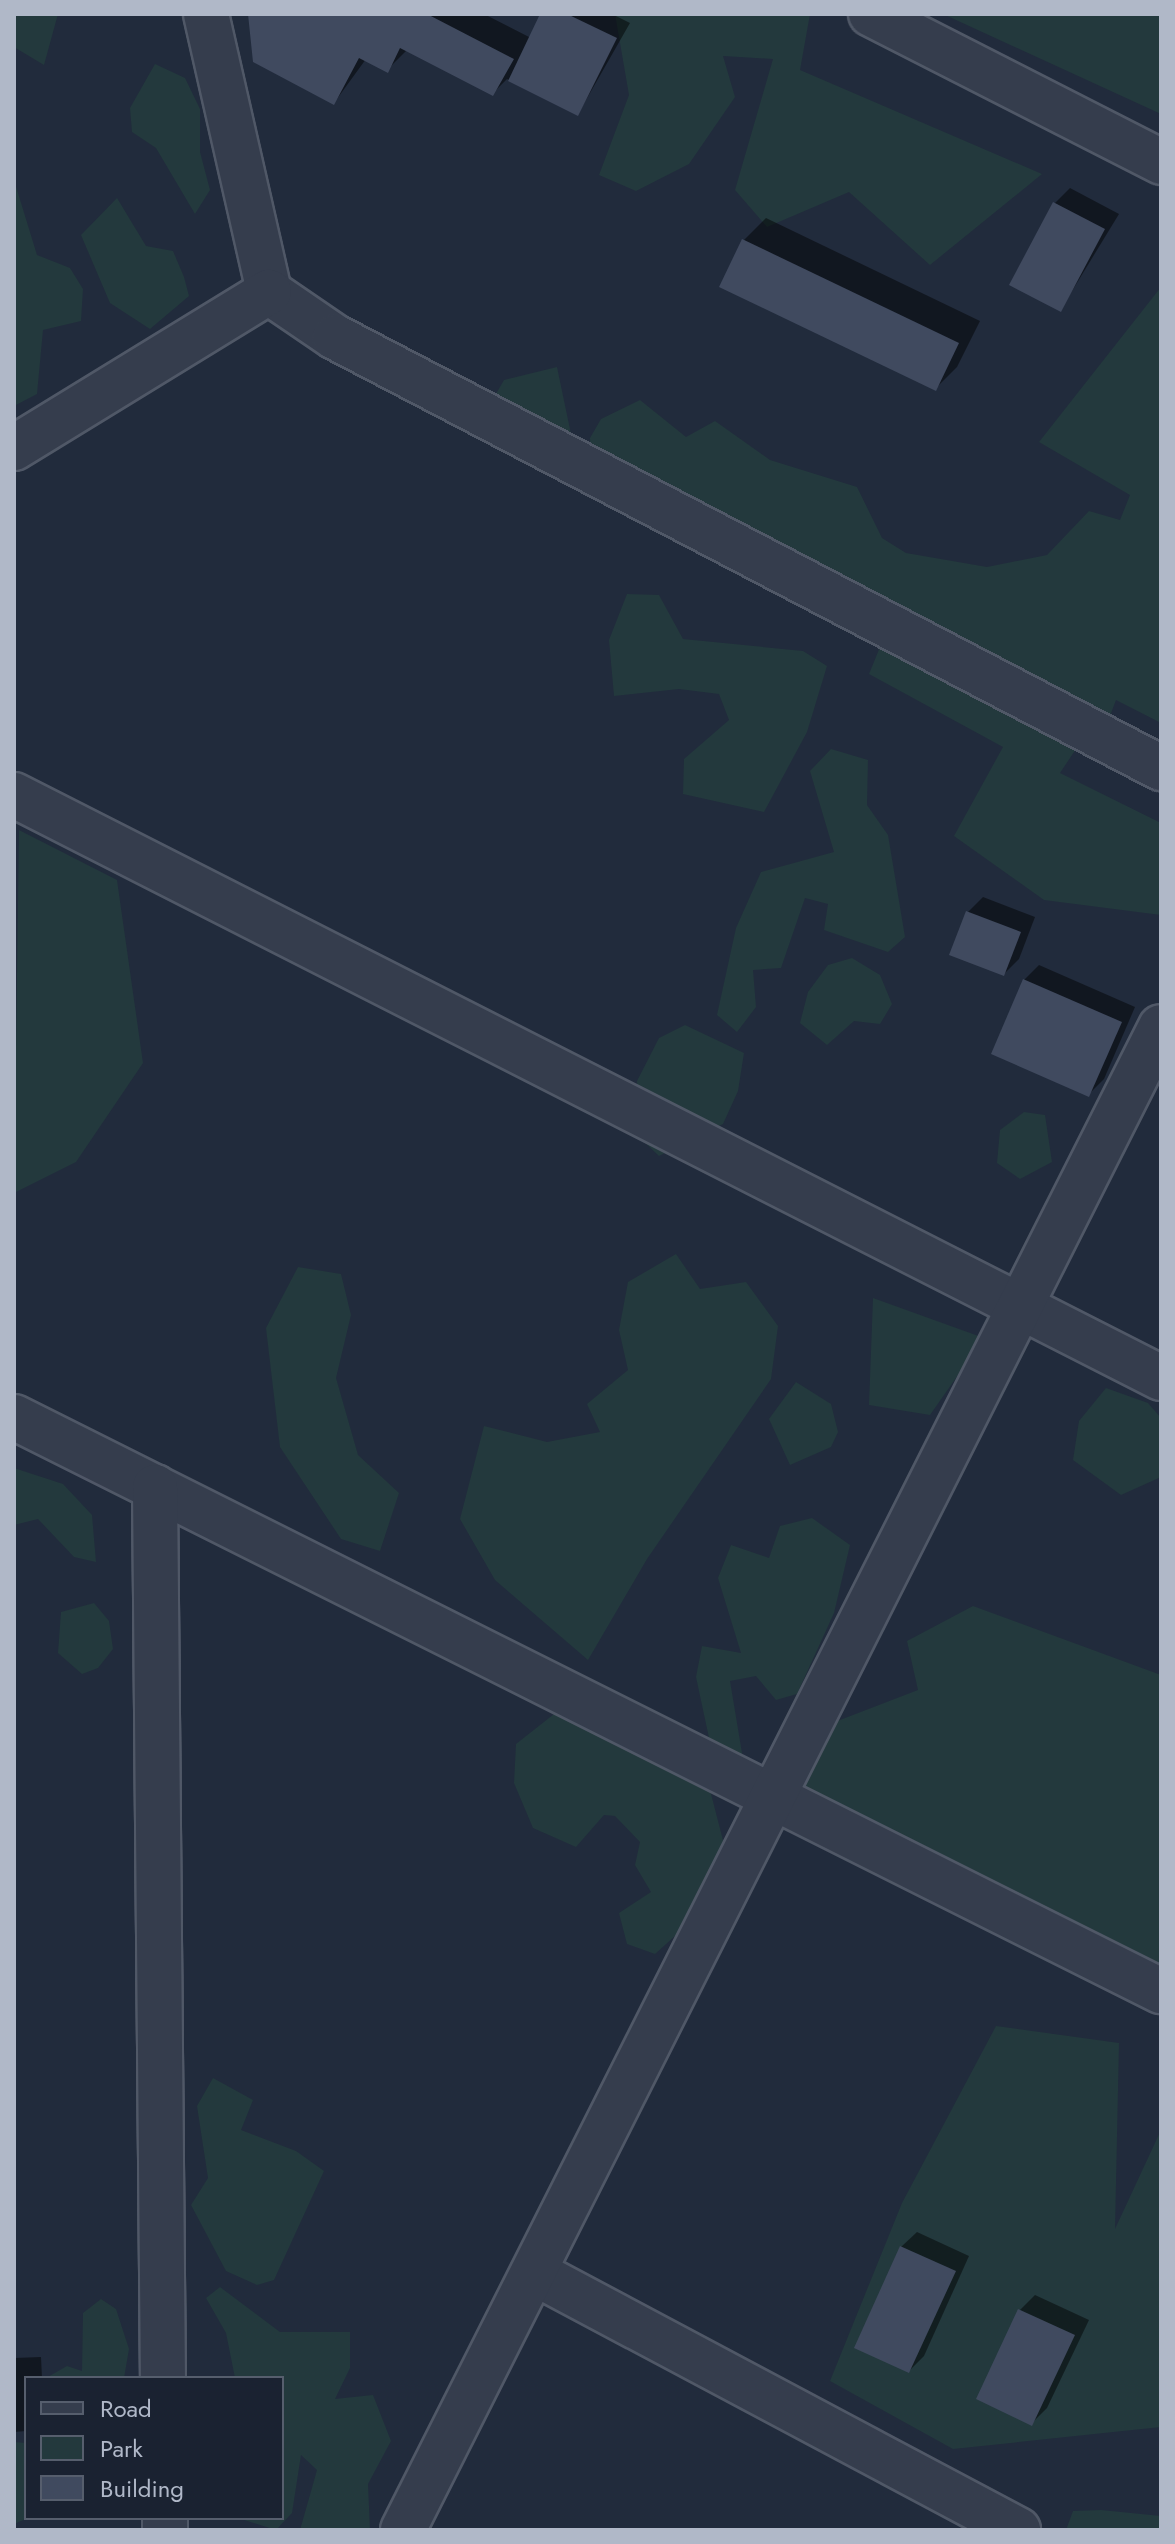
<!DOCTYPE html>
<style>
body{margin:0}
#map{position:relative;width:1175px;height:2544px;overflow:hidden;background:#212b3c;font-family:Jost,sans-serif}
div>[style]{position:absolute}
.green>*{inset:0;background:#23393d}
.shadow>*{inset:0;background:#0007}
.building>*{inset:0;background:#404a5f}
.roads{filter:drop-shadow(2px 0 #505867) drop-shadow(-2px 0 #505867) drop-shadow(0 2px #505867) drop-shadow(0 -2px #505867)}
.minor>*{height:44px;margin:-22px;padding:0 22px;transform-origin:22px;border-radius:22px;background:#353d4d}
span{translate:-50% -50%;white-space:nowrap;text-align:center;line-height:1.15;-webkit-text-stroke:8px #1a2231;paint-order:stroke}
.frame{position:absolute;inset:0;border:16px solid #b0b8c8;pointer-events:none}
.legend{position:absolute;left:24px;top:2376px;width:260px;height:144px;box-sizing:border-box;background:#1a2231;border:2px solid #565e6d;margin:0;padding:10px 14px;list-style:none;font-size:24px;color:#b0b8c8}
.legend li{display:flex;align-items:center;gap:16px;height:40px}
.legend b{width:40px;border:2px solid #565e6d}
</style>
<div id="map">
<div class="green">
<div style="clip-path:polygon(14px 14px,58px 14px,44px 65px,14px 47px)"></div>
<div style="clip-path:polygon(615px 14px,810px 14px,800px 70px,1042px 174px,930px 265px,849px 192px,767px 227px,735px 190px,773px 59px,723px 56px,735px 97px,689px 164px,636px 191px,599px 175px,629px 95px)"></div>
<div style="clip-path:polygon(943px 14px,1161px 14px,1161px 114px)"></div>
<div style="clip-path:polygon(155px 64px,185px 78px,200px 109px,200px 152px,210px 190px,195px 214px,156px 148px,132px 132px,130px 108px)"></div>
<div style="clip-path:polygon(14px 180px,37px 255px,70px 268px,83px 289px,81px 321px,43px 330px,37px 394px,14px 406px)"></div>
<div style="clip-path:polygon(117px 198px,146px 246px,173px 251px,184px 277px,189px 296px,150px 329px,110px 303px,81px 235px)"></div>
<div style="clip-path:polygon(1161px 287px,1161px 723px,1116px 700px,1094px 758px,1076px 749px,1060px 773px,1161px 823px,1161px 915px,1044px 900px,954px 836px,1003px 747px,869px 674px,880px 647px,897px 654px,592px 496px,590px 438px,601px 419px,640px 400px,686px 437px,715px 421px,770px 460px,857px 487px,882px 538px,906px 553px,987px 567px,1047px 555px,1089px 511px,1120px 520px,1130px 495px,1039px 442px)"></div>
<div style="clip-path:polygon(557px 367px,571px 434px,544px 472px,503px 449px,493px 399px,504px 380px)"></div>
<div style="clip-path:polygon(627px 594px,659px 595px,683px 639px,803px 651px,827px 666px,807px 732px,764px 812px,683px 794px,684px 759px,729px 720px,719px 694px,679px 689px,614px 696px,609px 640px)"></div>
<div style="clip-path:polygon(831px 749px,868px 760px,867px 805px,888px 835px,905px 937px,888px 952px,824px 930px,828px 904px,805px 898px,781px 968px,753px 970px,756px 1007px,737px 1032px,717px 1015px,736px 928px,761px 872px,834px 852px,810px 771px)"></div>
<div style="clip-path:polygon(19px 830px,117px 880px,143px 1063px,76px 1162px,14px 1193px)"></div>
<div style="clip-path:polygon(852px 958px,880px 975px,892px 1004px,880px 1024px,854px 1021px,827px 1045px,800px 1023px,808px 992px,828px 965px)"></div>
<div style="clip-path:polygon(685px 1025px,744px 1053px,738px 1091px,723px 1124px,659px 1156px,638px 1136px,637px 1081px,659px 1038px)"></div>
<div style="clip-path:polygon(1024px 1112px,1045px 1115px,1052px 1162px,1020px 1179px,997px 1163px,1000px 1130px)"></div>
<div style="clip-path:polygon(676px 1254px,700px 1289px,746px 1282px,778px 1326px,771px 1379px,647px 1559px,588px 1660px,495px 1580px,460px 1519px,484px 1426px,547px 1442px,600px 1432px,587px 1404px,628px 1370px,619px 1330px,628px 1282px)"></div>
<div style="clip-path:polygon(298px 1267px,341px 1274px,351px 1315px,336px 1378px,358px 1455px,399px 1493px,380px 1551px,341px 1539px,280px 1447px,266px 1328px)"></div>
<div style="clip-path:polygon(873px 1298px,984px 1338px,930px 1415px,869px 1405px)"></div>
<div style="clip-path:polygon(796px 1382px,831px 1404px,838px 1432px,831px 1447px,790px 1465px,769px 1419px)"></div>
<div style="clip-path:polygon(1106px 1388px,1148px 1403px,1161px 1418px,1161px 1477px,1121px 1495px,1073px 1460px,1079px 1421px)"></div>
<div style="clip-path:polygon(14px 1468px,63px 1484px,92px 1515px,96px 1562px,74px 1557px,38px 1519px,14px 1525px)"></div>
<div style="clip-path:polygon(812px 1518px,850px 1545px,834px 1613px,797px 1694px,776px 1700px,756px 1676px,730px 1681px,743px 1759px,712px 1752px,696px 1677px,702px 1646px,741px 1653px,718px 1578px,731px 1545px,769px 1558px,780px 1526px)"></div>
<div style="clip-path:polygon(94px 1603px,109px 1621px,113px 1649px,98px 1668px,82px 1674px,58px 1653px,61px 1612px)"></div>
<div style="clip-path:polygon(973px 1606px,1161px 1675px,1161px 1965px,1029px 1906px,800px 1786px,827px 1725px,918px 1690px,907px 1641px)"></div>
<div style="clip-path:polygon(568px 1703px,690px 1771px,710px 1790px,725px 1848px,695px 1918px,655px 1954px,627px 1944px,619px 1913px,651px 1892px,635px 1865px,640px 1842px,615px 1816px,604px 1815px,576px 1847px,533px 1828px,514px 1783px,516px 1744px)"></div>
<div style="clip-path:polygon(996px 2026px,1119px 2043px,1115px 2229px,1161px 2130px,1161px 2427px,953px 2449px,830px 2381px,902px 2203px)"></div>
<div style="clip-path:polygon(213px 2078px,253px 2100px,241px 2130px,296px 2151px,324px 2171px,274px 2280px,257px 2285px,226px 2271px,191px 2205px,208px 2178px,197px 2106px)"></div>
<div style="clip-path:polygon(220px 2287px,280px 2332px,350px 2332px,350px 2368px,335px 2399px,373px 2395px,391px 2441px,368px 2484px,370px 2530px,300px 2530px,317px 2470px,301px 2455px,292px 2513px,276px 2530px,238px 2518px,282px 2518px,282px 2378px,235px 2378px,226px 2333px,206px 2298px)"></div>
<div style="clip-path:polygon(101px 2299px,116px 2309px,129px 2349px,124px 2378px,46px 2378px,67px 2366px,82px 2371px,83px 2313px)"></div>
<div style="clip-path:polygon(14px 2442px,26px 2443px,28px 2518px,14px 2524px)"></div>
<div style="clip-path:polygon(1101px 2510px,1161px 2516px,1161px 2530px,1066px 2530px,1073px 2511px)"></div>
</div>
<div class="shadow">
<div style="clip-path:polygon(250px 14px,484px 14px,531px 38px,542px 14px,612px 14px,630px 23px,578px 114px,507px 79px,493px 93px,408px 49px,387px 70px,366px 59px,334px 103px)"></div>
<div style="clip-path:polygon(1070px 188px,1119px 214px,1061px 309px,1055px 203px)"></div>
<div style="clip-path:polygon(766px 218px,980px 321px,957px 367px,935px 389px,744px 240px)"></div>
<div style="clip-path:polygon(983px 897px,1035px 917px,1019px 959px,1004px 974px,968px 912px)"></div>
<div style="clip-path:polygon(1039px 965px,1135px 1007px,1104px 1079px,1089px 1094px,1024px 980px)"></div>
<div style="clip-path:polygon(917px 2232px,969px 2256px,924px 2356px,909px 2371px,901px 2247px)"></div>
<div style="clip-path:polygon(1035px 2295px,1089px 2320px,1047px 2408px,1032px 2423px,1020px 2310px)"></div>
<div style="clip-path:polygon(41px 2357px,42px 2378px,26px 2378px,26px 2431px,14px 2432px,14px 2358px)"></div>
</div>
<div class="building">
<div style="clip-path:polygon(248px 14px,427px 14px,514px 59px,493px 96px,400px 48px,388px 73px,359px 58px,334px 105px,253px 62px)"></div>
<div style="clip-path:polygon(540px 14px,567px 14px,617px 38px,578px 116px,508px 81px)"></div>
<div style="clip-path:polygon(1053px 202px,1105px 229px,1061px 312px,1009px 285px)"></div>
<div style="clip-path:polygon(742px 239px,959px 343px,936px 391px,719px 287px)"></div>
<div style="clip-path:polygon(966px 911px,1021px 932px,1004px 976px,949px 955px)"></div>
<div style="clip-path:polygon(1023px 979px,1122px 1022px,1089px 1097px,991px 1054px)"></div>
<div style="clip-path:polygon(900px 2246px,956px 2271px,909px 2373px,854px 2348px)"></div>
<div style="clip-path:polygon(1018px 2309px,1075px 2335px,1032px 2426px,976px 2399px)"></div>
</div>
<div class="roads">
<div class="minor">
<div style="left:206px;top:14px;width:285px;rotate:77.2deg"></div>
<div style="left:269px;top:292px;width:80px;rotate:34.3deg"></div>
<div style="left:335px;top:337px;width:932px;rotate:27.56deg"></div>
<div style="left:871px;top:14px;width:326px;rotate:27deg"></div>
<div style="left:14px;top:448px;width:299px;rotate:-31.5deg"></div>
<div style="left:14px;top:795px;width:1287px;rotate:26.94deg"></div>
<div style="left:14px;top:1417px;width:1283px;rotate:26.59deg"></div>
<div style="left:155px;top:1487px;width:891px;rotate:89.49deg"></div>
<div style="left:537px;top:2274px;width:545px;rotate:28.02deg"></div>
<div style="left:165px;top:2518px;width:12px;rotate:90deg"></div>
<div style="left:403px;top:2530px;width:1683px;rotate:-63.24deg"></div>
</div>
</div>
<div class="frame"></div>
<ul class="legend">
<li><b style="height:10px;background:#353d4d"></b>Road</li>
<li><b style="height:22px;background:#23393d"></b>Park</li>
<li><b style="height:22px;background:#404a5f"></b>Building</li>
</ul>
</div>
